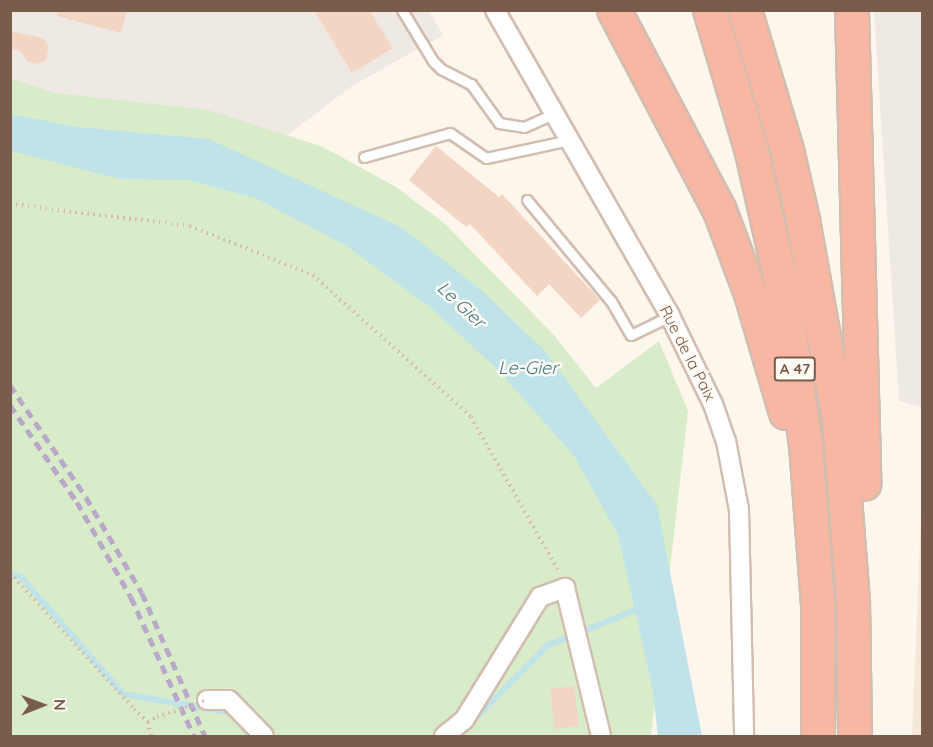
<!DOCTYPE html>
<style>
body{margin:0}
#map{position:relative;width:933px;height:747px;overflow:hidden;background:#fdf6ec;font-family:Quicksand,sans-serif}
div>[style]{position:absolute}
.residential>*{inset:0;background:#f5e8da}
.industrial>*{inset:0;background:#efe9e4}
.green>*{inset:0;background:#d8ecc9}
.water>*{inset:0;background:#bfe3e8}
.stream>*{height:6px;margin:-3px;padding:0 3px;transform-origin:3px;border-radius:3px;background:#bfe3e8}
.building>*{inset:0;background:#f3d5c3}
.path>*{height:4px;margin-top:-2px;transform-origin:0;background:repeating-linear-gradient(90deg,#d9b8a5 0 1.5px,transparent 0 6px)}
.roads{filter:drop-shadow(2px 0 #d1beb0) drop-shadow(-2px 0 #d1beb0) drop-shadow(0 2px #d1beb0) drop-shadow(0 -2px #d1beb0)}
.lane>*{height:9px;margin:-4.5px;padding:0 4.5px;transform-origin:4.5px;border-radius:4.5px;background:#fff}
.street>*{height:18px;margin:-9px;padding:0 9px;transform-origin:9px;border-radius:9px;background:#fff}
.highway>*{height:32px;margin:-16px;padding:0 16px;transform-origin:16px;border-radius:16px;background:#f7b7a3}
.rail>*{height:4.5px;margin-top:-2.25px;transform-origin:0;background:repeating-linear-gradient(90deg,#b9a8c9 0 9px,transparent 0 15px)}
.path-bridge>*{height:4px;margin-top:-2px;transform-origin:0;background:repeating-linear-gradient(90deg,#d9b8a5 0 1.5px,transparent 0 6px)}
span{translate:-50% -50%;white-space:nowrap;text-align:center;line-height:1.15;-webkit-text-stroke:5px #fffaf3;paint-order:stroke}
.shield-label span{padding:2px 4px;background:#fffaf3;border:2px solid;border-radius:4px;-webkit-text-stroke-width:0}
.shield-label{font-size:15px;color:#7a5c4d;font-weight:700}
.street-label{font-size:16px;color:#7a5c4d}
.water-label{font-size:18px;color:#437c86;font-style:italic}
.frame{position:absolute;inset:0;border:12px solid #7a5c4d;pointer-events:none}
.north{position:absolute;left:12px;top:675px;width:60px;height:60px;-webkit-text-stroke:4px #fffaf3;paint-order:stroke;rotate:89deg;font-size:16px;font-weight:700;line-height:24px;text-align:center;color:#7a5c4d}
.north::after{content:'';display:block;margin:auto;width:21px;height:27px;background:#7a5c4d;clip-path:polygon(50% 0,100% 100%,50% 72%,0 100%)}
</style>
<div id="map">
<div class="residential">
<div style="clip-path:polygon(922px 513px,922px 736px,912px 736px,921px 515px)"></div>
</div>
<div class="industrial">
<div style="clip-path:polygon(11px 11px,429px 11px,443px 35px,352px 86px,286px 136px,56px 93px,11px 78px)"></div>
<div style="clip-path:polygon(874px 11px,922px 11px,922px 407px,899px 401px)"></div>
</div>
<div class="green">
<div style="clip-path:polygon(10px 78px,56px 93px,208px 110px,323px 147px,396px 187px,444px 223px,554px 335px,596px 388px,659px 341px,688px 411px,651px 736px,11px 736px)"></div>
</div>
<div class="water">
<div style="clip-path:polygon(11px 114px,78px 127px,209px 139px,401px 227px,480px 289px,546px 352px,657px 505px,702px 736px,658px 736px,652px 686px,618px 535px,574px 456px,497px 369px,431px 308px,345px 245px,255px 198px,188px 180px,120px 179px,11px 151px)"></div>
</div>
<div class="stream">
<div style="left:10px;top:574px;width:11px;rotate:15deg"></div>
<div style="left:21px;top:577px;width:155px;rotate:48.9deg"></div>
<div style="left:123px;top:694px;width:112px;rotate:9.8deg"></div>
<div style="left:239px;top:722px;width:18px;rotate:52deg"></div>
<div style="left:458px;top:736px;width:128px;rotate:-45.3deg"></div>
<div style="left:548px;top:645px;width:102px;rotate:-21.8deg"></div>
</div>
<div class="building">
<div style="clip-path:polygon(58px 10px,127px 10px,121px 33px,57px 16px)"></div>
<div style="clip-path:polygon(314px 10px,369px 10px,393px 48px,352px 73px)"></div>
<div style="clip-path:polygon(10px 31px,43px 38px,49px 47px,46px 60px,38px 64px,28px 62px,20px 51px,10px 48px)"></div>
<div style="clip-path:polygon(436px 146px,499px 197px,502px 194px,600px 300px,581px 318px,549px 284px,537px 296px,470px 224px,466px 227px,409px 180px)"></div>
<div style="clip-path:polygon(574px 686px,579px 726px,555px 729px,550px 689px)"></div>
</div>
<div class="path">
<div style="left:10px;top:204px;width:181px;rotate:7deg"></div>
<div style="left:190px;top:226px;width:132px;rotate:21.7deg"></div>
<div style="left:313px;top:275px;width:212px;rotate:41.9deg"></div>
<div style="left:471px;top:417px;width:178px;rotate:60.4deg"></div>
<div style="left:10px;top:573px;width:184px;rotate:47.6deg"></div>
<div style="left:134px;top:709px;width:19px;rotate:43deg"></div>
<div style="left:148px;top:722px;width:10px;rotate:-29deg"></div>
<div style="left:148px;top:722px;width:14px;rotate:78deg"></div>
</div>
<div class="roads">
<div class="lane">
<div style="left:402px;top:10px;width:60px;rotate:58.7deg"></div>
<div style="left:433px;top:61px;width:11px;rotate:45deg"></div>
<div style="left:441px;top:69px;width:34px;rotate:27deg"></div>
<div style="left:471px;top:84px;width:48px;rotate:54.3deg"></div>
<div style="left:499px;top:123px;width:25px;rotate:9deg"></div>
<div style="left:524px;top:127px;width:34px;rotate:-24deg"></div>
<div style="left:364px;top:157px;width:89px;rotate:-15.6deg"></div>
<div style="left:450px;top:133px;width:44px;rotate:34.8deg"></div>
<div style="left:486px;top:158px;width:86px;rotate:-12.1deg"></div>
<div style="left:527px;top:200px;width:131px;rotate:50.3deg"></div>
<div style="left:611px;top:301px;width:39px;rotate:60deg"></div>
<div style="left:631px;top:335px;width:43px;rotate:-26deg"></div>
</div>
<div class="street">
<div style="left:495px;top:10px;width:353px;rotate:60.2deg"></div>
<div style="left:670px;top:316px;width:98px;rotate:64deg"></div>
<div style="left:713px;top:404px;width:39px;rotate:71deg"></div>
<div style="left:726px;top:441px;width:70px;rotate:79.3deg"></div>
<div style="left:739px;top:510px;width:226px;rotate:88.7deg"></div>
<div style="left:207px;top:700px;width:22px"></div>
<div style="left:229px;top:700px;width:50px;rotate:45.8deg"></div>
<div style="left:444px;top:736px;width:26px;rotate:-39deg"></div>
<div style="left:464px;top:720px;width:145px;rotate:-58.3deg"></div>
<div style="left:540px;top:597px;width:27px;rotate:-20deg"></div>
<div style="left:565px;top:588px;width:152px;rotate:76.3deg"></div>
</div>
<div class="highway">
<div style="left:614px;top:10px;width:227px;rotate:62.2deg"></div>
<div style="left:720px;top:211px;width:89px;rotate:69.5deg"></div>
<div style="left:751px;top:294px;width:124px;rotate:73.6deg"></div>
<div style="left:710px;top:10px;width:144px;rotate:73.5deg"></div>
<div style="left:751px;top:148px;width:154px;rotate:77.2deg"></div>
<div style="left:785px;top:298px;width:148px;rotate:81.9deg"></div>
<div style="left:806px;top:445px;width:159px;rotate:85.7deg"></div>
<div style="left:818px;top:604px;width:132px;rotate:90deg"></div>
<div style="left:745px;top:10px;width:146px;rotate:73.3deg"></div>
<div style="left:787px;top:150px;width:72px;rotate:77.1deg"></div>
<div style="left:803px;top:220px;width:203px;rotate:79.8deg"></div>
<div style="left:839px;top:420px;width:185px;rotate:85.6deg"></div>
<div style="left:853px;top:604px;width:132px;rotate:89.1deg"></div>
<div style="left:852px;top:10px;width:474px;rotate:88.5deg"></div>
</div>
</div>
<div class="rail">
<div style="left:10px;top:385px;width:135px;rotate:55.8deg"></div>
<div style="left:86px;top:497px;width:111px;rotate:59.7deg"></div>
<div style="left:142px;top:593px;width:156px;rotate:66.2deg"></div>
<div style="left:10px;top:405px;width:118px;rotate:55.4deg"></div>
<div style="left:77px;top:502px;width:109px;rotate:60.4deg"></div>
<div style="left:131px;top:597px;width:153px;rotate:65.6deg"></div>
</div>
<div class="path-bridge">
<div style="left:157px;top:717px;width:53px;rotate:-18.8deg"></div>
</div>
<div class="shield-label">
<span style="left:795px;top:369px">A 47</span>
</div>
<div class="street-label">
<span style="left:688px;top:353px;rotate:63deg">Rue de la Paix</span>
</div>
<div class="water-label">
<span style="left:461px;top:305px;rotate:43deg">Le Gier</span>
<span style="left:528px;top:368px">Le-Gier</span>
</div>
<div class="frame"></div>
<div class="north">N</div>
</div>
